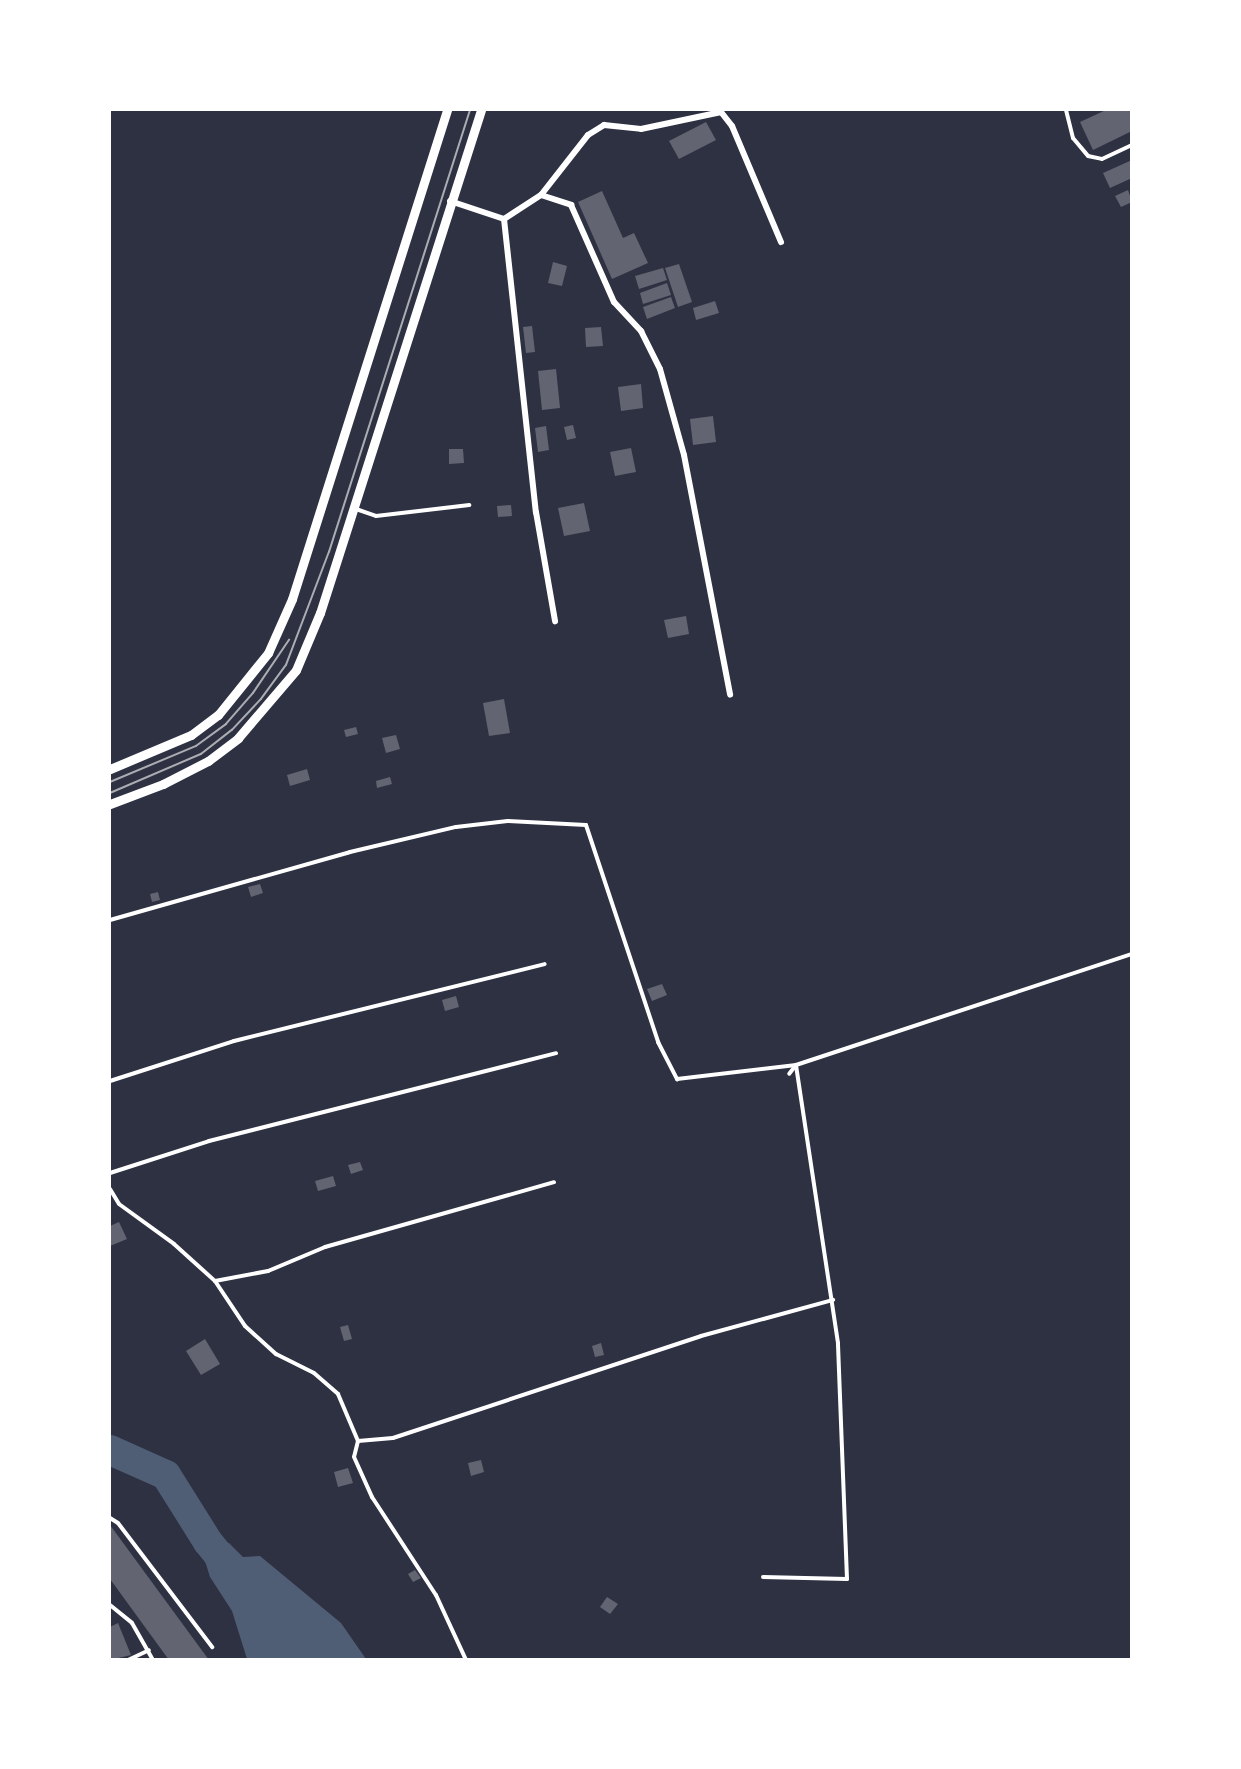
<!DOCTYPE html>
<style>
body{margin:0}
#map{position:relative;width:1241px;height:1769px;overflow:hidden;background:#2d3142;font-family:"PT Sans Narrow",sans-serif}
div>[style]{position:absolute}
.water>*{inset:0;background:#4f5d75}
.river>*{height:30px;margin:-15px;padding:0 15px;transform-origin:15px;border-radius:15px;background:#4f5d75}
.building>*{inset:0;background:#626471}
.service>*{height:4px;margin:-2px;padding:0 2px;transform-origin:2px;border-radius:2px;background:#fff}
.minor>*{height:6px;margin:-3px;padding:0 3px;transform-origin:3px;border-radius:3px;background:#fff}
.tertiary>*{height:9px;margin:-4.5px;padding:0 4.5px;transform-origin:4.5px;border-radius:4.5px;background:#fff}
.tram>*{height:1.5px;margin:-0.75px;padding:0 0.75px;transform-origin:0.75px;border-radius:0.75px;background:#abadb3}
span{translate:-50% -50%;white-space:nowrap;text-align:center;line-height:1.15;-webkit-text-stroke:6px #fff;paint-order:stroke}
.frame{position:absolute;inset:0;border:111px solid #fff;pointer-events:none}
</style>
<div id="map">
<div class="water">
<div style="clip-path:polygon(208px 1542px,229px 1543px,243px 1557px,260px 1556px,341px 1623px,366px 1659px,247px 1659px,232px 1611px,210px 1577px,205px 1561px)"></div>
</div>
<div class="river">
<div style="left:110px;top:1450px;width:61px;rotate:24.1deg"></div>
<div style="left:166px;top:1475px;width:79px;rotate:57.9deg"></div>
<div style="left:208px;top:1542px;width:43px;rotate:50.7deg"></div>
</div>
<div class="building">
<div style="clip-path:polygon(1106px 110px,1132px 110px,1132px 131px,1093px 150px,1080px 122px)"></div>
<div style="clip-path:polygon(706px 122px,716px 140px,679px 159px,669px 141px)"></div>
<div style="clip-path:polygon(1132px 160px,1132px 178px,1110px 188px,1103px 173px)"></div>
<div style="clip-path:polygon(1128px 190px,1132px 202px,1121px 207px,1115px 196px)"></div>
<div style="clip-path:polygon(602px 191px,623px 238px,634px 233px,648px 263px,612px 279px,578px 202px)"></div>
<div style="clip-path:polygon(553px 262px,567px 266px,562px 286px,548px 283px)"></div>
<div style="clip-path:polygon(679px 264px,692px 302px,678px 307px,665px 268px)"></div>
<div style="clip-path:polygon(663px 268px,667px 280px,639px 289px,635px 276px)"></div>
<div style="clip-path:polygon(667px 283px,671px 295px,643px 304px,640px 293px)"></div>
<div style="clip-path:polygon(671px 297px,675px 308px,647px 319px,643px 307px)"></div>
<div style="clip-path:polygon(715px 301px,719px 313px,696px 320px,693px 308px)"></div>
<div style="clip-path:polygon(532px 326px,535px 352px,526px 353px,523px 327px)"></div>
<div style="clip-path:polygon(601px 327px,603px 346px,586px 347px,585px 328px)"></div>
<div style="clip-path:polygon(556px 369px,560px 408px,542px 410px,538px 371px)"></div>
<div style="clip-path:polygon(641px 384px,643px 408px,621px 411px,618px 387px)"></div>
<div style="clip-path:polygon(713px 416px,716px 442px,693px 445px,690px 419px)"></div>
<div style="clip-path:polygon(573px 425px,576px 438px,567px 440px,564px 427px)"></div>
<div style="clip-path:polygon(546px 426px,549px 450px,538px 452px,535px 428px)"></div>
<div style="clip-path:polygon(631px 448px,636px 472px,615px 476px,610px 452px)"></div>
<div style="clip-path:polygon(449px 449px,463px 449px,464px 463px,449px 464px)"></div>
<div style="clip-path:polygon(584px 503px,590px 531px,564px 536px,558px 508px)"></div>
<div style="clip-path:polygon(511px 505px,512px 516px,498px 517px,497px 506px)"></div>
<div style="clip-path:polygon(686px 616px,689px 634px,668px 638px,664px 620px)"></div>
<div style="clip-path:polygon(504px 699px,510px 733px,489px 736px,483px 703px)"></div>
<div style="clip-path:polygon(356px 727px,358px 734px,346px 737px,344px 730px)"></div>
<div style="clip-path:polygon(396px 735px,400px 749px,386px 753px,382px 738px)"></div>
<div style="clip-path:polygon(307px 769px,310px 780px,290px 786px,287px 775px)"></div>
<div style="clip-path:polygon(390px 777px,392px 784px,377px 788px,376px 781px)"></div>
<div style="clip-path:polygon(260px 884px,263px 893px,251px 897px,248px 887px)"></div>
<div style="clip-path:polygon(158px 892px,160px 900px,152px 902px,150px 894px)"></div>
<div style="clip-path:polygon(662px 984px,667px 995px,652px 1001px,647px 989px)"></div>
<div style="clip-path:polygon(456px 996px,459px 1007px,445px 1011px,442px 1000px)"></div>
<div style="clip-path:polygon(360px 1162px,363px 1170px,351px 1174px,348px 1165px)"></div>
<div style="clip-path:polygon(333px 1176px,336px 1186px,318px 1191px,315px 1181px)"></div>
<div style="clip-path:polygon(119px 1222px,127px 1239px,110px 1246px,110px 1226px)"></div>
<div style="clip-path:polygon(348px 1325px,352px 1339px,344px 1341px,340px 1327px)"></div>
<div style="clip-path:polygon(205px 1339px,220px 1364px,201px 1375px,186px 1351px)"></div>
<div style="clip-path:polygon(601px 1343px,604px 1355px,595px 1357px,592px 1346px)"></div>
<div style="clip-path:polygon(481px 1460px,484px 1472px,471px 1476px,468px 1463px)"></div>
<div style="clip-path:polygon(348px 1468px,353px 1483px,338px 1487px,334px 1472px)"></div>
<div style="clip-path:polygon(110px 1525px,209px 1660px,169px 1660px,110px 1579px)"></div>
<div style="clip-path:polygon(415px 1570px,421px 1578px,413px 1582px,408px 1574px)"></div>
<div style="clip-path:polygon(607px 1597px,618px 1604px,610px 1614px,600px 1607px)"></div>
<div style="clip-path:polygon(118px 1623px,131px 1655px,110px 1660px,110px 1627px)"></div>
</div>
<div class="service">
<div style="left:1066px;top:110px;width:29px;rotate:76deg"></div>
<div style="left:1073px;top:138px;width:23px;rotate:50deg"></div>
<div style="left:1088px;top:156px;width:14px;rotate:12deg"></div>
<div style="left:1102px;top:159px;width:33px;rotate:-25deg"></div>
<div style="left:356px;top:509px;width:21px;rotate:19deg"></div>
<div style="left:376px;top:516px;width:94px;rotate:-6.7deg"></div>
<div style="left:110px;top:920px;width:249px;rotate:-15.8deg"></div>
<div style="left:350px;top:852px;width:109px;rotate:-13.3deg"></div>
<div style="left:456px;top:827px;width:52px;rotate:-6.6deg"></div>
<div style="left:508px;top:821px;width:78px;rotate:2.9deg"></div>
<div style="left:586px;top:825px;width:229px;rotate:71.6deg"></div>
<div style="left:658px;top:1042px;width:42px;rotate:62.8deg"></div>
<div style="left:677px;top:1079px;width:120px;rotate:-6.7deg"></div>
<div style="left:796px;top:1065px;width:354px;rotate:-18.3deg"></div>
<div style="left:110px;top:1081px;width:130px;rotate:-17.9deg"></div>
<div style="left:234px;top:1041px;width:320px;rotate:-13.9deg"></div>
<div style="left:110px;top:1173px;width:104px;rotate:-17.9deg"></div>
<div style="left:209px;top:1141px;width:358px;rotate:-14.2deg"></div>
<div style="left:110px;top:1189px;width:17px;rotate:59deg"></div>
<div style="left:119px;top:1204px;width:68px;rotate:36deg"></div>
<div style="left:174px;top:1244px;width:55px;rotate:42.1deg"></div>
<div style="left:215px;top:1281px;width:54px;rotate:56.3deg"></div>
<div style="left:245px;top:1326px;width:42px;rotate:42.1deg"></div>
<div style="left:276px;top:1354px;width:42px;rotate:26.6deg"></div>
<div style="left:314px;top:1373px;width:32px;rotate:41deg"></div>
<div style="left:338px;top:1394px;width:51px;rotate:66.9deg"></div>
<div style="left:358px;top:1441px;width:16px;rotate:104deg"></div>
<div style="left:354px;top:1457px;width:44px;rotate:65.8deg"></div>
<div style="left:372px;top:1497px;width:117px;rotate:56.9deg"></div>
<div style="left:436px;top:1595px;width:72px;rotate:65.2deg"></div>
<div style="left:215px;top:1281px;width:54px;rotate:-10.7deg"></div>
<div style="left:268px;top:1271px;width:62px;rotate:-22.8deg"></div>
<div style="left:325px;top:1247px;width:238px;rotate:-15.8deg"></div>
<div style="left:358px;top:1441px;width:35px;rotate:-5deg"></div>
<div style="left:393px;top:1438px;width:324px;rotate:-18.3deg"></div>
<div style="left:701px;top:1336px;width:137px;rotate:-15.3deg"></div>
<div style="left:110px;top:1518px;width:9px;rotate:32deg"></div>
<div style="left:118px;top:1523px;width:156px;rotate:52.8deg"></div>
<div style="left:763px;top:1577px;width:84px;rotate:1.4deg"></div>
<div style="left:847px;top:1579px;width:236px;rotate:-92.2deg"></div>
<div style="left:838px;top:1343px;width:281px;rotate:-98.6deg"></div>
<div style="left:796px;top:1065px;width:11px;rotate:128deg"></div>
<div style="left:110px;top:1605px;width:28px;rotate:39deg"></div>
<div style="left:132px;top:1623px;width:43px;rotate:60.4deg"></div>
<div style="left:128px;top:1660px;width:23px;rotate:-25deg"></div>
</div>
<div class="minor">
<div style="left:541px;top:195px;width:32px;rotate:18deg"></div>
<div style="left:571px;top:205px;width:106px;rotate:66.1deg"></div>
<div style="left:614px;top:302px;width:40px;rotate:47deg"></div>
<div style="left:641px;top:331px;width:42px;rotate:63.4deg"></div>
<div style="left:660px;top:369px;width:89px;rotate:74.4deg"></div>
<div style="left:684px;top:455px;width:244px;rotate:79.1deg"></div>
<div style="left:450px;top:201px;width:57px;rotate:18.4deg"></div>
<div style="left:504px;top:219px;width:44px;rotate:-33deg"></div>
<div style="left:541px;top:195px;width:76px;rotate:-51.9deg"></div>
<div style="left:588px;top:135px;width:19px;rotate:-32deg"></div>
<div style="left:604px;top:125px;width:37px;rotate:6deg"></div>
<div style="left:641px;top:129px;width:82px;rotate:-12deg"></div>
<div style="left:721px;top:112px;width:18px;rotate:52deg"></div>
<div style="left:732px;top:126px;width:126px;rotate:67.1deg"></div>
<div style="left:504px;top:219px;width:295px;rotate:83.8deg"></div>
<div style="left:536px;top:512px;width:111px;rotate:80.1deg"></div>
</div>
<div class="tertiary">
<div style="left:110px;top:769px;width:88px;rotate:-22.8deg"></div>
<div style="left:191px;top:735px;width:34px;rotate:-37deg"></div>
<div style="left:218px;top:715px;width:80px;rotate:-51.1deg"></div>
<div style="left:268px;top:653px;width:59px;rotate:-66deg"></div>
<div style="left:292px;top:599px;width:513px;rotate:-72.41deg"></div>
<div style="left:110px;top:804px;width:57px;rotate:-20.7deg"></div>
<div style="left:163px;top:784px;width:51px;rotate:-27.1deg"></div>
<div style="left:208px;top:761px;width:38px;rotate:-37deg"></div>
<div style="left:238px;top:738px;width:89px;rotate:-49.5deg"></div>
<div style="left:296px;top:670px;width:62px;rotate:-67.2deg"></div>
<div style="left:320px;top:613px;width:528px;rotate:-72.25deg"></div>
</div>
<div class="tram">
<div style="left:110px;top:782px;width:93px;rotate:-22.7deg"></div>
<div style="left:196px;top:746px;width:37px;rotate:-36deg"></div>
<div style="left:226px;top:724px;width:41px;rotate:-48.9deg"></div>
<div style="left:253px;top:693px;width:64px;rotate:-55.8deg"></div>
<div style="left:110px;top:793px;width:99px;rotate:-23.2deg"></div>
<div style="left:201px;top:754px;width:39px;rotate:-38deg"></div>
<div style="left:232px;top:730px;width:42px;rotate:-46.9deg"></div>
<div style="left:261px;top:699px;width:42px;rotate:-53.7deg"></div>
<div style="left:286px;top:665px;width:121px;rotate:-69.2deg"></div>
<div style="left:329px;top:552px;width:464px;rotate:-72.3deg"></div>
</div>
<div class="frame"></div>
</div>
